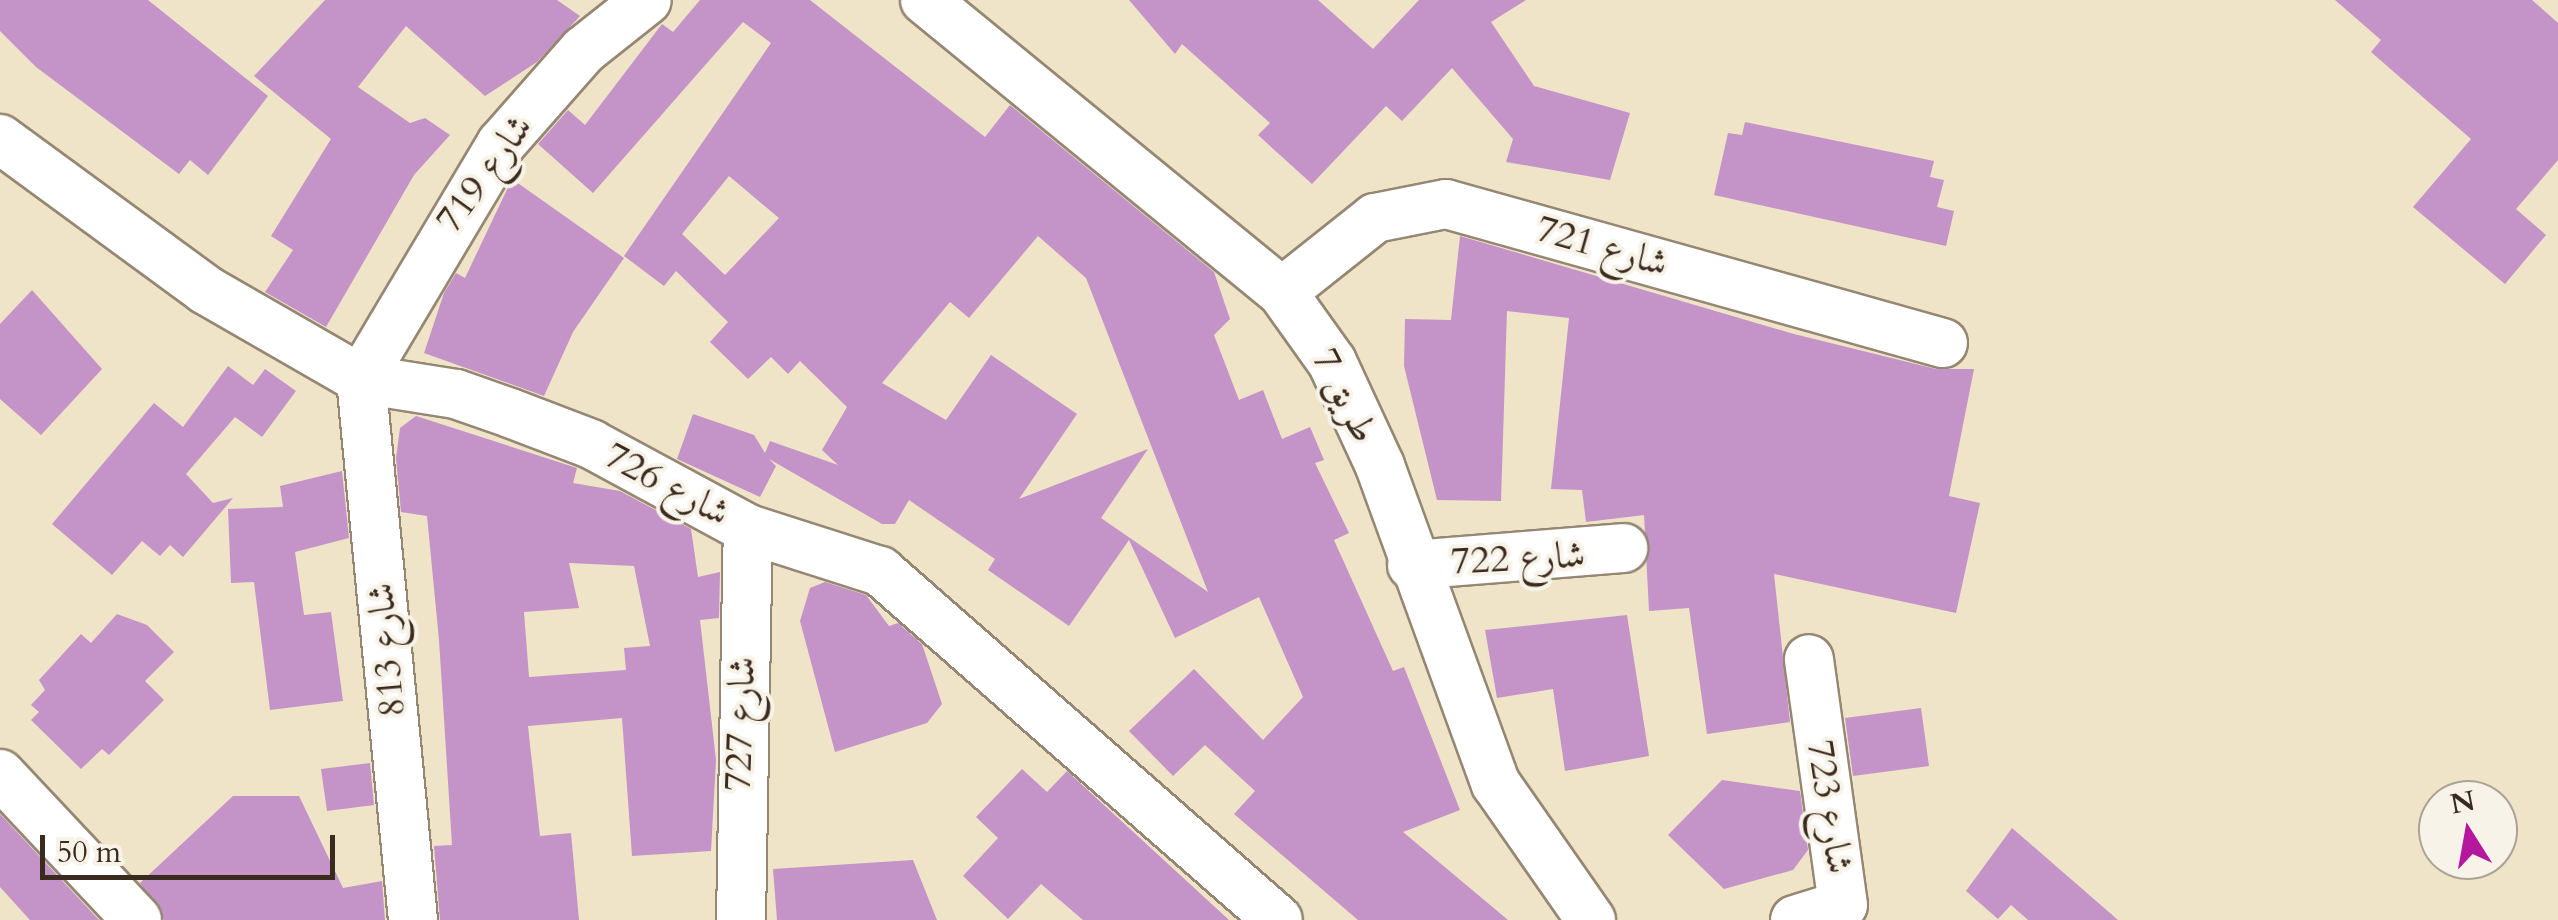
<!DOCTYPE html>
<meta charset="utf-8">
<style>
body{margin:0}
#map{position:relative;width:2558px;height:920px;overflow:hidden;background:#efe4c8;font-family:Cardo,Amiri,serif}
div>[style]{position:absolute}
.building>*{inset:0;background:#c493c8}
.roads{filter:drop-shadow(2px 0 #958773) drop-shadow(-2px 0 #958773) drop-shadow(0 2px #958773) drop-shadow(0 -2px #958773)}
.minor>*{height:48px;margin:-24px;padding:0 24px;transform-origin:24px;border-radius:24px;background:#fff}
span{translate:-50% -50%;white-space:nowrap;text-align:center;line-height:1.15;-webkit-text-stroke:8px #f7f3e8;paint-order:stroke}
.street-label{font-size:38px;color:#3b2a1e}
.north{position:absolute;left:2418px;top:780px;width:100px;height:100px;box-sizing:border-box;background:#f7f3e8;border:2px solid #aca397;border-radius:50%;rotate:349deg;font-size:28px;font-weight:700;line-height:40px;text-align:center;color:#3b2a1e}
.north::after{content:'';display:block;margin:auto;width:35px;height:45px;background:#b5179e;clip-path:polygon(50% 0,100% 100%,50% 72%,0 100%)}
.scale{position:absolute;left:40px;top:835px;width:295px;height:45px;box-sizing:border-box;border:5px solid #3b2a1e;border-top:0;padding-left:12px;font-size:30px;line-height:35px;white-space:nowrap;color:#3b2a1e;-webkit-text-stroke:8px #f7f3e8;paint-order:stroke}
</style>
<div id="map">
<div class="building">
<div style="clip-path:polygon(0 0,148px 0,268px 96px,208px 175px,190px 160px,179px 174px,36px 67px,0 31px)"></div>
<div style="clip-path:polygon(325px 0,557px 0,580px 16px,537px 62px,485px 96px,406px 26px,358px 87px,410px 123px,425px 118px,450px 135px,414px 175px,326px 327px,265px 292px,293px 250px,271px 236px,331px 139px,254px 76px)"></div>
<div style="clip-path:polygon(evenodd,700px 0,810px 0,985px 137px,1010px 105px,1214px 272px,1230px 319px,1214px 335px,1239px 400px,1263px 390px,1282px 439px,1310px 427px,1324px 460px,1315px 463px,1349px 533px,1334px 540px,1393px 671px,1404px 667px,1460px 810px,1403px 832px,1508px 920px,1358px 920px,1234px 814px,1255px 791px,1205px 745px,1173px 776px,1129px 731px,1194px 669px,1263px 740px,1303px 697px,1259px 597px,1175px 638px,1129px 540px,1069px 626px,988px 570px,995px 559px,909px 500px,895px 524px,882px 524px,769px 459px,776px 466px,760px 497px,677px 459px,693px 414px,754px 435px,765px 453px,770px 441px,838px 465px,822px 450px,847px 407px,800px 361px,788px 374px,771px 357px,748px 379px,710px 342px,728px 322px,676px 271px,664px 286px,624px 256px,771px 43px,743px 22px,593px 193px,538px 144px,568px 110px,585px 125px,662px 24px,673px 32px,700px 0,729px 176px,779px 218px,725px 275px,682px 234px,729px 176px,700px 0,1038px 236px,1086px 278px,1208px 592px,1101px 518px,1148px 449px,1019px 499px,1077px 414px,991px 355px,946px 420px,882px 383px,950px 302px,969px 318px,1038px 236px)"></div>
<div style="clip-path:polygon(1129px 0,1318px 0,1373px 49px,1419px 0,1526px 0,1491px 22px,1534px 86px,1630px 113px,1610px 180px,1506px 162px,1513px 139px,1452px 68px,1402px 121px,1386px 106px,1312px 184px,1258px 135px,1270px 123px,1182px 44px,1175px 54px)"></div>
<div style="clip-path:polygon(2335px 0,2532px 0,2558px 23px,2558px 160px,2516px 209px,2546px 235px,2505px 284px,2413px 207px,2471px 139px,2371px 52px,2381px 40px)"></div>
<div style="clip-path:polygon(1745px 122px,1934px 161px,1930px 177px,1944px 180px,1937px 207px,1954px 211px,1946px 246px,1714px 195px,1728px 133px,1742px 135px)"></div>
<div style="clip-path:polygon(512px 179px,624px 258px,573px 332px,544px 396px,424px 353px,444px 293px,456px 273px,465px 278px)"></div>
<div style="clip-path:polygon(1460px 236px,1794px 334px,1936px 369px,1974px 369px,1949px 496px,1980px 503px,1956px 613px,1774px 574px,1790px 722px,1707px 734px,1689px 608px,1649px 611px,1644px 515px,1586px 522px,1582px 490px,1551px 489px,1569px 318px,1507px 311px,1501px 501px,1437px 500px,1404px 366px,1405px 319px,1451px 320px)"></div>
<div style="clip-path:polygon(32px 290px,102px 369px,41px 435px,0 399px,0 324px)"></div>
<div style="clip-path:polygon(228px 366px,253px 385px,265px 369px,296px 391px,262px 437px,235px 417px,186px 474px,213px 503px,233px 498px,183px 557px,170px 545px,160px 556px,142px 541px,112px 575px,52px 524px,154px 403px,183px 427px)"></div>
<div style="clip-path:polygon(evenodd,416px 416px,577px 468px,573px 483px,620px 491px,691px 529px,698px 577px,720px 572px,719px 618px,700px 620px,716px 760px,711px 851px,632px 856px,622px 718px,528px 726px,540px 836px,571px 833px,579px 920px,440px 920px,434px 846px,452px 845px,439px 640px,427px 516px,401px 512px,396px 458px,400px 428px,416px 416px,569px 563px,634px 566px,650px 646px,624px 648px,626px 670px,529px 677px,524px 612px,579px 608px,569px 563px)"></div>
<div style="clip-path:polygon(342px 471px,349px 538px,295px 552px,304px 615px,331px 612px,343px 701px,270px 710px,254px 582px,231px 583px,228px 509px,283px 507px,280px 486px)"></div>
<div style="clip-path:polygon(825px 582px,866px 595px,889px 626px,898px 623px,922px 644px,942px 704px,927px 723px,835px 752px,800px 621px,810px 588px)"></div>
<div style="clip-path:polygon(117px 614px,147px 625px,174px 652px,145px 681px,164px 700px,109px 755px,102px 749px,81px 769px,31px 720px,39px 712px,31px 705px,45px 690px,39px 680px,81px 634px,91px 643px)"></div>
<div style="clip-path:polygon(1627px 615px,1649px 756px,1565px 771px,1553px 689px,1497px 698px,1485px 630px)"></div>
<div style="clip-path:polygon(1921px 708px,1929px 766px,1853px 776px,1845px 718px)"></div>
<div style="clip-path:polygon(370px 763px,374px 805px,327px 811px,321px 769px)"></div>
<div style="clip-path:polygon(1022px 769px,1047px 792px,1067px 771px,1229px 920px,1083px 920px,1041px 884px,1008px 919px,963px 876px,998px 838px,976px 817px)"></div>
<div style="clip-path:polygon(1722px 780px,1800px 791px,1808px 850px,1793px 870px,1724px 889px,1668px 835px)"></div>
<div style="clip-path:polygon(233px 796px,299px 796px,343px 888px,382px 881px,385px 920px,164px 920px,140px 883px)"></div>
<div style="clip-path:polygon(0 814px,99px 920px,30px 920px,0 887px)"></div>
<div style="clip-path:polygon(2012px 828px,2118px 920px,2028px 920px,2011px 905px,1998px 919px,1966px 891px)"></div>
<div style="clip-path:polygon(913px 860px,937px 920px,777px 920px,773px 869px)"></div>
</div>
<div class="roads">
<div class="minor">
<div style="left:925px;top:0;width:461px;rotate:39.3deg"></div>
<div style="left:1282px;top:292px;width:86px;rotate:54.5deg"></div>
<div style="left:1332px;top:362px;width:115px;rotate:65.2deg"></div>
<div style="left:1380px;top:466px;width:338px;rotate:70deg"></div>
<div style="left:1496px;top:784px;width:166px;rotate:55.1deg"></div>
<div style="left:0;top:139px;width:255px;rotate:36.2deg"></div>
<div style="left:206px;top:290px;width:179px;rotate:29.9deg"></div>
<div style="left:361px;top:379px;width:96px;rotate:9deg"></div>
<div style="left:456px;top:394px;width:57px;rotate:19.4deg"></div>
<div style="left:510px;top:413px;width:87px;rotate:20.9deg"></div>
<div style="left:591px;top:444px;width:179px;rotate:28.4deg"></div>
<div style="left:748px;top:529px;width:139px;rotate:17.7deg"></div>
<div style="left:880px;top:571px;width:529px;rotate:41.25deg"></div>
<div style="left:1282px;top:292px;width:119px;rotate:-38.5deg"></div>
<div style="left:1375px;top:218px;width:72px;rotate:-11.2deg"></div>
<div style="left:1446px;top:204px;width:516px;rotate:15.63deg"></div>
<div style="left:361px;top:379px;width:543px;rotate:84.51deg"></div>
<div style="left:361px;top:379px;width:274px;rotate:-59.2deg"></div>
<div style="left:501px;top:144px;width:125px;rotate:-48.6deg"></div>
<div style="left:584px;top:50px;width:80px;rotate:-38.4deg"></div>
<div style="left:1412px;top:565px;width:212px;rotate:-4.6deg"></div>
<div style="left:0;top:774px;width:200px;rotate:46.8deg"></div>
<div style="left:741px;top:920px;width:391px;rotate:-89deg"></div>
<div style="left:1795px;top:920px;width:50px;rotate:-17.4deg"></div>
<div style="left:1843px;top:905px;width:248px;rotate:-97.9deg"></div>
</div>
</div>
<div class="street-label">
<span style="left:485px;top:174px;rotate:-54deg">شارع 719</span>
<span style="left:1602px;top:247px;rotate:16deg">شارع 721</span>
<span style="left:1344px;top:396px;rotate:63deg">7 طريق</span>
<span style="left:667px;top:485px;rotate:28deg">شارع 726</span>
<span style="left:1518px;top:559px;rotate:-3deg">شارع 722</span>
<span style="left:387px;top:650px;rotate:-95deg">شارع 813</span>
<span style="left:741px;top:724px;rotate:-88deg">شارع 727</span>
<span style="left:1829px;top:807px;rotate:81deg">شارع 723</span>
</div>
<div class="north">N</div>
<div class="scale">50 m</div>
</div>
